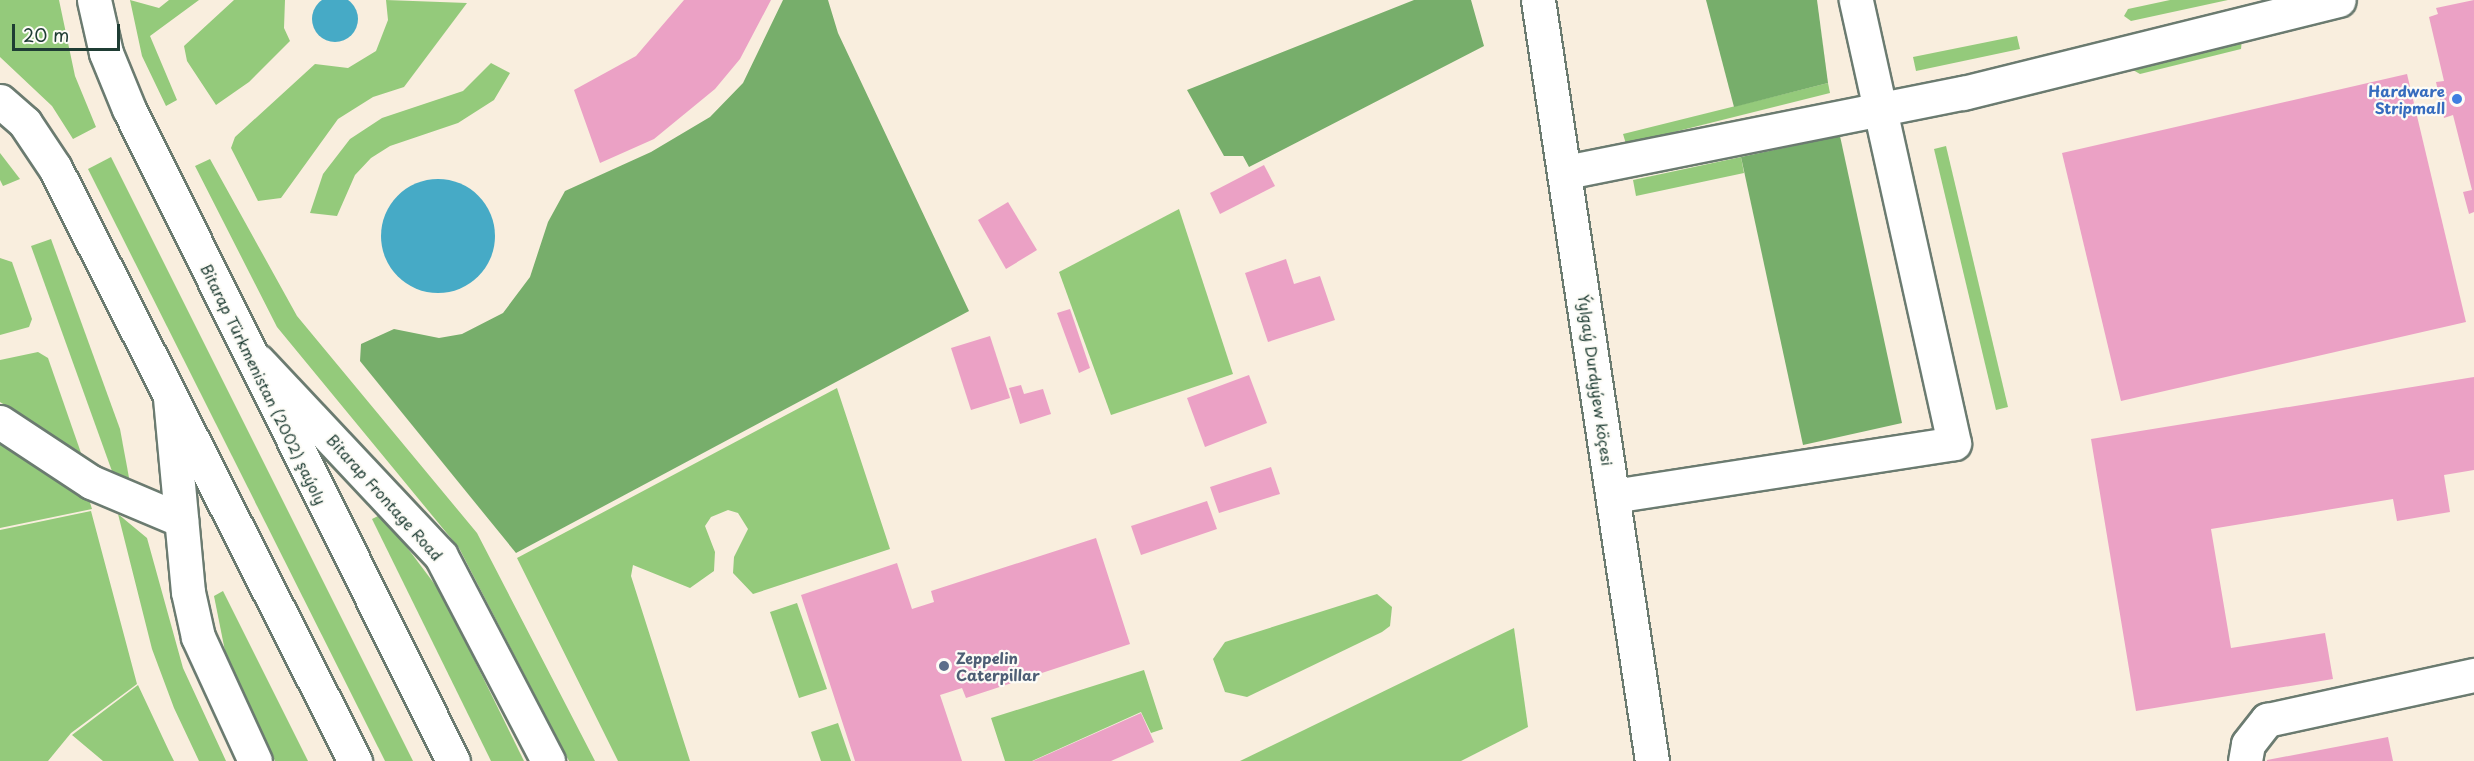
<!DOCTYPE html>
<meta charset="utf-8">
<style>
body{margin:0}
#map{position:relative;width:2474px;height:761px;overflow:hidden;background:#f9eede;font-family:"Playpen Sans",sans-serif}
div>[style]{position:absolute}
.green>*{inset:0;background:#94ca7b}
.forest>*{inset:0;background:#77ae6b}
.water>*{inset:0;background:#46aac6}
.round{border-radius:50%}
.building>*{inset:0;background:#eba1c5}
.roads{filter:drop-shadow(2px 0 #6b7b70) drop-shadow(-2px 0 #6b7b70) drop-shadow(0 2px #6b7b70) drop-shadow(0 -2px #6b7b70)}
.minor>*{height:33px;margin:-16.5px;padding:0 16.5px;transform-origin:16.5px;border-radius:16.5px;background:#fff}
.major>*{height:33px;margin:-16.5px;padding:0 16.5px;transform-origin:16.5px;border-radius:16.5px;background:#fff}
.dots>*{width:16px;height:16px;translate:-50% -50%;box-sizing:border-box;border:3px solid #fdfcf7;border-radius:50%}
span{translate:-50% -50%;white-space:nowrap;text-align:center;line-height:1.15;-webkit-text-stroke:4.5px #fdfcf7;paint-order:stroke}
.shop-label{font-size:15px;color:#366cbe;font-weight:700}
.right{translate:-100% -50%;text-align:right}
.street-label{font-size:15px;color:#1f3d34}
.service-label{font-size:15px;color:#4e5e75;font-weight:700}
.left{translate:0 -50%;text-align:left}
.scale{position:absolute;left:12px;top:24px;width:108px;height:27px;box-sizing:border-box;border:3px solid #1f3d34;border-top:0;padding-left:8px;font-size:18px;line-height:21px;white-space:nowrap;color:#1f3d34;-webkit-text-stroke:4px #fdfcf7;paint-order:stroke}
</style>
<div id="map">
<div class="green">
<div style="clip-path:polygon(0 0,59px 0,75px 76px,96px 127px,73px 139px,52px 106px,0 57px)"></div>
<div style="clip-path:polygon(130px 0,159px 8px,169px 0,199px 0,150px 36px,177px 100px,166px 106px,142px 56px)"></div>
<div style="clip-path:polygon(234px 0,285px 0,284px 28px,290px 41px,249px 82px,216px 105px,187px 61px,184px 46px)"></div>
<div style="clip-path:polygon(386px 0,467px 3px,404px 87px,373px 97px,338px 119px,281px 198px,258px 201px,231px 148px,235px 137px,315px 64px,348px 68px,376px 51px,388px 20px)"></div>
<div style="clip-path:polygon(2170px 0,2228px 0,2131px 21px,2124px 16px,2128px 9px)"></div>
<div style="clip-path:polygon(2017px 36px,2020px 49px,1916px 71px,1913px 57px)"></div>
<div style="clip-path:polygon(2242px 39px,2241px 49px,2140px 74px,2133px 70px)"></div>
<div style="clip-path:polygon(491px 63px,510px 73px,494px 100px,458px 123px,390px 146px,371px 158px,355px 175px,337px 216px,310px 213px,323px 174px,350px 139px,382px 118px,463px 91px)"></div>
<div style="clip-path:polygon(1828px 83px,1830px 93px,1626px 144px,1623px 134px)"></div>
<div style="clip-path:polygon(1946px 146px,2008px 407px,1996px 410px,1934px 149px)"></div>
<div style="clip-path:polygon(0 153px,20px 179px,3px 186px,0 180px)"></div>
<div style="clip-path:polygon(111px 157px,413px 761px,385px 761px,88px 169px)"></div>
<div style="clip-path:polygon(1741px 157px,1744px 173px,1636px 196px,1633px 180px)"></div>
<div style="clip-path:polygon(210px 159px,297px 316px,477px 533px,595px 761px,569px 761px,459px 548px,277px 327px,195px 166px)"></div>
<div style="clip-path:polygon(1179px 209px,1233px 374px,1111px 415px,1059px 272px)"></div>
<div style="clip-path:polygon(51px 239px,120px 429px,130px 483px,113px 474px,31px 246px)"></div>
<div style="clip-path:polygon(0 258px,12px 262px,32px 319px,29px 327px,0 335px)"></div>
<div style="clip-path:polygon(38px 352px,48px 358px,81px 453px,0 402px,0 360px)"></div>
<div style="clip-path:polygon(837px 388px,890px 549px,753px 594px,733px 573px,734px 557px,748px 529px,738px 513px,728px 510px,711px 517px,705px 526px,715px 552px,714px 571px,690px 588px,633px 565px,631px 576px,690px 761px,618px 761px,517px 558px)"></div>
<div style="clip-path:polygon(0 441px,88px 496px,92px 509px,0 528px)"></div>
<div style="clip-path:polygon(91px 511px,137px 684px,71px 733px,48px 761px,0 761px,0 530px)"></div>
<div style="clip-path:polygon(118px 514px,147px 538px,183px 668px,226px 761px,199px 761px,174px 708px,152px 649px)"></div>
<div style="clip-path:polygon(382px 514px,442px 594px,524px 761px,491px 761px,372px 519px)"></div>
<div style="clip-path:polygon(223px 591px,308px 761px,275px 761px,229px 671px,214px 596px)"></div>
<div style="clip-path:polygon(1377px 594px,1392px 607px,1390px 626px,1382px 632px,1247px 697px,1225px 692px,1213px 659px,1225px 642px)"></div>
<div style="clip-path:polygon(797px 603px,827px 689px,799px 698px,770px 612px)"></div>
<div style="clip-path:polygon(1514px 628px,1528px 727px,1461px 761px,1240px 761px)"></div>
<div style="clip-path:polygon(1144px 670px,1163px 729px,1151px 733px,1141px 712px,1032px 761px,1005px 761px,991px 718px)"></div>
<div style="clip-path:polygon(138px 685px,169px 751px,174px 761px,103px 761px,72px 735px)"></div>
<div style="clip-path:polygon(838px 723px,851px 761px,821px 761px,811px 732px)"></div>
</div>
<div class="forest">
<div style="clip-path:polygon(783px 0,828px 0,838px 33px,969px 311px,516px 553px,360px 361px,361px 344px,394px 329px,439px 338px,462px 334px,503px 313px,530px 277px,548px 222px,565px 191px,651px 152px,710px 117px,743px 83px)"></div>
<div style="clip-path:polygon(1414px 0,1471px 0,1484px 46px,1249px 167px,1243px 156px,1224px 156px,1187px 90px)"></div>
<div style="clip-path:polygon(1706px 0,1817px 0,1828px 83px,1734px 107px)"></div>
<div style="clip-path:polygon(1840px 136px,1902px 423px,1803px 445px,1741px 157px)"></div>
</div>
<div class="water">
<div class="round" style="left:312px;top:-4px;width:46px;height:46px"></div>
<div class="round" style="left:381px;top:179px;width:114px;height:114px"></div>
</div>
<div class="building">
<div style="clip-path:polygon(684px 0,771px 0,740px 59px,715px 89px,654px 139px,600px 163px,574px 90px,636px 56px)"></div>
<div style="clip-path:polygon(2474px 0,2474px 212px,2469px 214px,2463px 192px,2472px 190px,2453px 115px,2444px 118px,2436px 82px,2444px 81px,2429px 17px,2438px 14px,2436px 8px)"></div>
<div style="clip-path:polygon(2407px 74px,2466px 322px,2121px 401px,2062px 153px)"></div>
<div style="clip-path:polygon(1264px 165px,1275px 186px,1220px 214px,1210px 193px)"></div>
<div style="clip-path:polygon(1008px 202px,1037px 250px,1006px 269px,978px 220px)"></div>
<div style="clip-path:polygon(1286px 259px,1294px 284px,1320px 276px,1335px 320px,1268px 342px,1245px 273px)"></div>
<div style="clip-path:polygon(1070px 309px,1090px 368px,1079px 373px,1057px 313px)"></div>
<div style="clip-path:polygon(990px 336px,1010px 398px,971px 410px,951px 348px)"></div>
<div style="clip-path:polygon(1249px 375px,1267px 423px,1205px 447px,1187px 398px)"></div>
<div style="clip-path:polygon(2474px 377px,2474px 470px,2444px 475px,2450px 512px,2397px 521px,2393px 499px,2211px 529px,2231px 648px,2325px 633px,2333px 679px,2136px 711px,2091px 439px)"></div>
<div style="clip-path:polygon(1021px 385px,1024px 394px,1043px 389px,1051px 414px,1020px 424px,1009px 388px)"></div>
<div style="clip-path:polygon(1271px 467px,1280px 494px,1219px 513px,1210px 487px)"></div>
<div style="clip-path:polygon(1207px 501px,1217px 529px,1141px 555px,1131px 526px)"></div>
<div style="clip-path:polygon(1096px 538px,1130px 644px,966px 698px,962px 688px,940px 695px,962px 761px,855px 761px,801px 595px,897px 563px,912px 609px,934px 602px,931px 591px)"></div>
<div style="clip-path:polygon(1141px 713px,1154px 742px,1111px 761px,1033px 761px)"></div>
<div style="clip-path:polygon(2388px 737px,2393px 761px,2267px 761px,2267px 760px)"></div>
</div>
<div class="roads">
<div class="minor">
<div style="left:1538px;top:0;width:769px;rotate:81.48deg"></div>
<div style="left:1566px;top:172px;width:405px;rotate:-11.3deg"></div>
<div style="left:1963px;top:93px;width:387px;rotate:-13.9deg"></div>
<div style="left:258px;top:361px;width:267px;rotate:46.8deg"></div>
<div style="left:441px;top:556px;width:231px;rotate:62.4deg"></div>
<div style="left:170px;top:398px;width:195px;rotate:84.7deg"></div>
<div style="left:188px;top:592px;width:46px;rotate:77.5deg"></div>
<div style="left:198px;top:637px;width:136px;rotate:65.3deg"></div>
<div style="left:0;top:422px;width:109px;rotate:33.4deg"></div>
<div style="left:91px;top:482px;width:98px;rotate:22.9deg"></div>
<div style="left:1613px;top:496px;width:345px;rotate:-8.8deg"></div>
<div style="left:1954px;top:443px;width:454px;rotate:-102.5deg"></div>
<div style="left:2245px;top:761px;width:17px;rotate:-80deg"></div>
<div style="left:2248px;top:744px;width:31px;rotate:-52deg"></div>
<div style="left:2267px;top:720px;width:212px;rotate:-12.3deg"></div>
</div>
<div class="major">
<div style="left:94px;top:0;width:54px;rotate:77.2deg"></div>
<div style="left:106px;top:53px;width:61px;rotate:67.7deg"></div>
<div style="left:129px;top:109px;width:728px;rotate:63.58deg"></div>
<div style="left:0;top:101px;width:33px;rotate:41deg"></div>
<div style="left:25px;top:123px;width:54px;rotate:56.3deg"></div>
<div style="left:55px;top:168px;width:665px;rotate:63.17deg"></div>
</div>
</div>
<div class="dots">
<div style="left:2457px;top:99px;background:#3f7fe0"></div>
<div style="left:944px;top:666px;background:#5c6f8a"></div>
</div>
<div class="shop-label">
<span class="right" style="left:2445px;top:99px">Hardware<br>Stripmall</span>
</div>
<div class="street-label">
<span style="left:1596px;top:380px;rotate:82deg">Ýylgaý Durdyýew köçesi</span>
<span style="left:264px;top:384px;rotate:64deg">Bitarap Türkmenistan (2002) şaýoly</span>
<span style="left:385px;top:497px;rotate:48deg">Bitarap Frontage Road</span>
</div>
<div class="service-label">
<span class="left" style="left:956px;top:666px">Zeppelin<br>Caterpillar</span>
</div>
<div class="scale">20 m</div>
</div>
